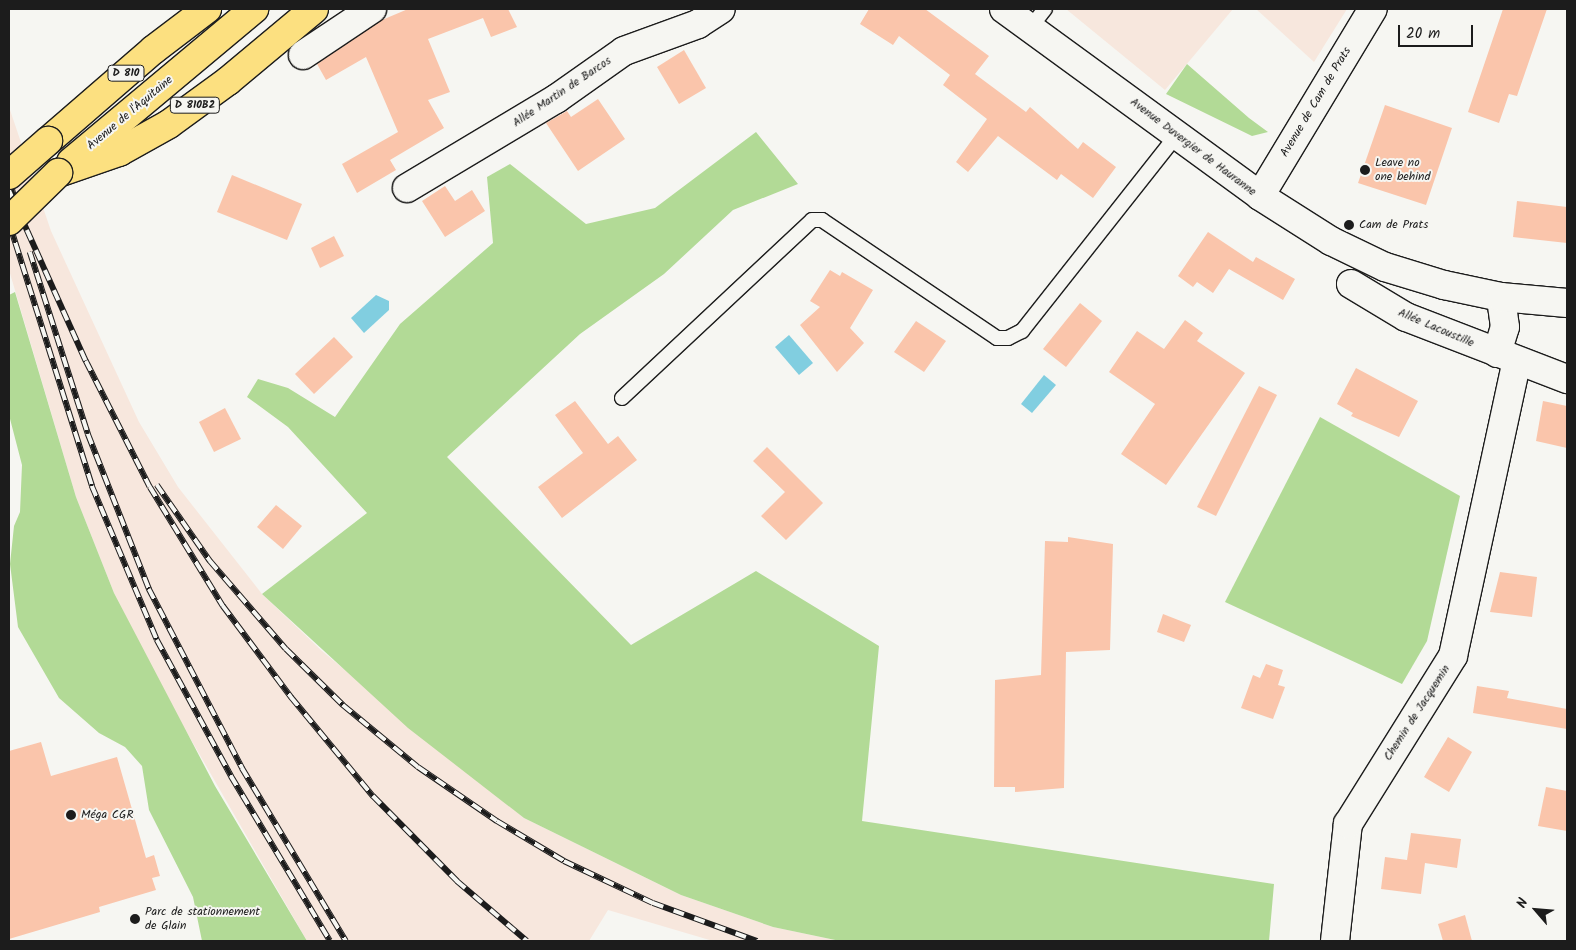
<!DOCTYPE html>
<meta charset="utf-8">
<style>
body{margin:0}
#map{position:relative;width:1576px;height:950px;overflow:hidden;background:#f6f6f2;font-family:Kalam,sans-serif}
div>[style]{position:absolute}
.built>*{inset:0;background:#f7e7dd}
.green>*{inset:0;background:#b2da96}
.water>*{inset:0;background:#81cee0}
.building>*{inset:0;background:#fac5ab}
.roads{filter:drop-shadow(1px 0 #1c1c1c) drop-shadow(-1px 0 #1c1c1c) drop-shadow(0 1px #1c1c1c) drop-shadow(0 -1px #1c1c1c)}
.service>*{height:14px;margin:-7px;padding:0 7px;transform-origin:7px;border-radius:7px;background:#f6f6f2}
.minor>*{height:28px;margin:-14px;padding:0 14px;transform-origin:14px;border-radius:14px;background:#f6f6f2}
.secondary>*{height:28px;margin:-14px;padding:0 14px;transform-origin:14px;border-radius:14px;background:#f6f6f2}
.primary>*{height:28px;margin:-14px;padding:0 14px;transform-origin:14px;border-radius:14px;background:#fce080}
.rail>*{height:5.5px;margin-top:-2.75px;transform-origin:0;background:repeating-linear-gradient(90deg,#f6f6f2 0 11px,#1c1c1c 0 22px);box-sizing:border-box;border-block:1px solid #1c1c1c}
.bridges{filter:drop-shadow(1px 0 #1c1c1c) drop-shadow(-1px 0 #1c1c1c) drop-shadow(0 1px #1c1c1c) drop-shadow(0 -1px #1c1c1c)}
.primary-bridge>*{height:28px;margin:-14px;padding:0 14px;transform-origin:14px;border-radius:14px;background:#fce080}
.dots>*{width:14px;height:14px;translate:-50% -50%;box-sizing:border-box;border:2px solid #f6f6f2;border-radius:50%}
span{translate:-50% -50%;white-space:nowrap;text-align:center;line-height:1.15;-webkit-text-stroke:4px #f6f6f2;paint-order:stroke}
.shield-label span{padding:1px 4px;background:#f6f6f2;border:1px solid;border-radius:4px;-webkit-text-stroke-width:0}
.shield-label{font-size:11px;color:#1c1c1c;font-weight:700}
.street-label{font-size:12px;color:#1c1c1c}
.poi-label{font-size:12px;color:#1c1c1c}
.left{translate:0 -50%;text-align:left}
.frame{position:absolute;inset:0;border:10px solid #1c1c1c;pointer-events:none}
.north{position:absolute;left:1511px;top:885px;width:50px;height:50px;-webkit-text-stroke:4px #f6f6f2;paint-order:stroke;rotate:297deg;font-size:14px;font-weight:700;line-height:20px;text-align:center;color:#1c1c1c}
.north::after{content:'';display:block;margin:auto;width:18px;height:22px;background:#1c1c1c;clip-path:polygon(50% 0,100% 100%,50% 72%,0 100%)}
.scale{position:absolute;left:1398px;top:25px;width:75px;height:22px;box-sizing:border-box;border:2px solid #1c1c1c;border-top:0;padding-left:6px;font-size:15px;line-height:18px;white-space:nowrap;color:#1c1c1c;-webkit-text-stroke:4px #f6f6f2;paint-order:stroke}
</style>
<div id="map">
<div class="built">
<div style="clip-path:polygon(1066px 9px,1233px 9px,1165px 90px)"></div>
<div style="clip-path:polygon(1256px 9px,1347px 9px,1314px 62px)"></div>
<div style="clip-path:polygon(9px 107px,51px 231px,139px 422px,178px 487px,262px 594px,322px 651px,524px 818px,681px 895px,773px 927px,840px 941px,713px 941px,608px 910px,589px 941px,307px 941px,163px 691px,114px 593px,76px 497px,9px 270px)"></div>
</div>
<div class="green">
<div style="clip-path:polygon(1187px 64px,1249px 118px,1268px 132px,1252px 136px,1166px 94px)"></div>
<div style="clip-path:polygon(756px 132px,798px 184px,733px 210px,664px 274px,580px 334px,447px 457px,631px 645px,756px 571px,879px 646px,862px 821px,1274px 884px,1269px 941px,840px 941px,773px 927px,681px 895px,524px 818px,408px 728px,262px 594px,367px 513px,288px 427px,247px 397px,258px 379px,288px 388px,335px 417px,400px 324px,493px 243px,487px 177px,510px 164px,586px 224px,655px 208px)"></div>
<div style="clip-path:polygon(15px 292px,76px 497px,114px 593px,215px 786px,307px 941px,202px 941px,193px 897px,149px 810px,142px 766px,125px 747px,99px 733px,59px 698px,18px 627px,10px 564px,14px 526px,20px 512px,22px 465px,9px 415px,9px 295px)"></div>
<div style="clip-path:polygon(1320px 417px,1460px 496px,1427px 641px,1402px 684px,1225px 602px)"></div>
</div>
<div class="water">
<div style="clip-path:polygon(376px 295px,389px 301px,389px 310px,364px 333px,351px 318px)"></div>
<div style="clip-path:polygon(789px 335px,813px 363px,799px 375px,775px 347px)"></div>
<div style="clip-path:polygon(1044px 375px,1056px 385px,1032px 413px,1021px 404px)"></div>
</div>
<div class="building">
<div style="clip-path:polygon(408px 9px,508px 9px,517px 27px,491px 37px,483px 18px,428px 39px,450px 92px,428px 100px,444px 128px,390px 160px,396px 170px,357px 193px,342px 164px,398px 132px,366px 57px,326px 80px,317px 64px,382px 20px)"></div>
<div style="clip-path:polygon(869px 9px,925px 9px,989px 56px,975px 74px,1026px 112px,1030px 107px,1078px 149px,1083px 142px,1116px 167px,1093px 198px,1061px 174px,1057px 180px,998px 136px,968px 172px,956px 162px,987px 119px,943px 85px,950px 75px,899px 36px,893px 45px,860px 24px)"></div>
<div style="clip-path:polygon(1503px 9px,1547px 9px,1517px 96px,1509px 94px,1499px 123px,1468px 112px)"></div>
<div style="clip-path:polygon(684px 50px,706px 88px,679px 104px,657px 67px)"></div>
<div style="clip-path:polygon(598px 99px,625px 139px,578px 171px,546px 123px,567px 111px,571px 117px)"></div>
<div style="clip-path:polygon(1385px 105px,1452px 128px,1426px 205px,1358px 183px)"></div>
<div style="clip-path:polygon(232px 175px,302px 204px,287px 240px,217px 212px)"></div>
<div style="clip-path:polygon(445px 186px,455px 201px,472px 190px,485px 211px,445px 237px,422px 201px)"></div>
<div style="clip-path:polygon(1517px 201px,1567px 207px,1567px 243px,1513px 237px)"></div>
<div style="clip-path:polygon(1208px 232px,1253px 262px,1256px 257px,1295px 279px,1283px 300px,1229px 269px,1213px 293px,1197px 282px,1193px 287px,1178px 276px)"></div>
<div style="clip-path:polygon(334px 236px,344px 256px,320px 268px,311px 248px)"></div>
<div style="clip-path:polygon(830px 270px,840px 276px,842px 272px,873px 290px,850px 328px,864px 343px,837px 372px,800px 325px,820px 307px,810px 301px)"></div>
<div style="clip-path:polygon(1080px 303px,1102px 321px,1066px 367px,1043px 349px)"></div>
<div style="clip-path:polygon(1185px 320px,1203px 333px,1197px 341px,1245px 373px,1166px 485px,1121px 454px,1155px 404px,1109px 372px,1137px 331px,1164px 349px)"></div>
<div style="clip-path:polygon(916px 321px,946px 341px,924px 372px,894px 352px)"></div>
<div style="clip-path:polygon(334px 337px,353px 357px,314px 394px,295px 374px)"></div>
<div style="clip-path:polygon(1356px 368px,1418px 401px,1399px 437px,1351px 416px,1353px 413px,1337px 404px)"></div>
<div style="clip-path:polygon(1259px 386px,1277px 395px,1216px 516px,1197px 507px)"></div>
<div style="clip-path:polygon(575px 401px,608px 444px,618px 436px,637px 460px,562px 518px,538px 487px,583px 453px,555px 415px)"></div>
<div style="clip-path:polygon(1543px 401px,1567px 406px,1567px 448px,1536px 441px)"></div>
<div style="clip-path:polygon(225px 408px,241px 439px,214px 452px,199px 422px)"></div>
<div style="clip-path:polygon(767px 447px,823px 503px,786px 540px,761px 516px,785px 492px,753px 461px)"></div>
<div style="clip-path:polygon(276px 505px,302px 526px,283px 549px,257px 527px)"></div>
<div style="clip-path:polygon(1068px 537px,1113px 544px,1110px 650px,1066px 652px,1064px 788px,1015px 792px,1015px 787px,994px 787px,995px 680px,1041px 675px,1045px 541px,1068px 542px)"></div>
<div style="clip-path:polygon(1500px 572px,1537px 577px,1532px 617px,1490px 612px)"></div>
<div style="clip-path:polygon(1163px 614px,1191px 625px,1184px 642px,1157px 632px)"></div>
<div style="clip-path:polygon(1266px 664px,1283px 670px,1278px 685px,1285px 687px,1273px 719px,1241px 708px,1253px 675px,1260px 678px)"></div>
<div style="clip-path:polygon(1477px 686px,1509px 691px,1507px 698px,1567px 709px,1567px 729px,1473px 713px)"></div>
<div style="clip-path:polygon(1448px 737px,1472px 752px,1449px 792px,1424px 777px)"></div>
<div style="clip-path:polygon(41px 742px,51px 776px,117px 757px,146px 858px,154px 855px,160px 876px,152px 878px,156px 890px,99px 907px,100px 912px,9px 939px,9px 751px)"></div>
<div style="clip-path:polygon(1546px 787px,1567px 791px,1567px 831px,1538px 826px)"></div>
<div style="clip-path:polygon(1411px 833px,1461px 839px,1457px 868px,1425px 863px,1421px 894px,1381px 889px,1385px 857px,1407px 860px)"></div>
<div style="clip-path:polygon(1465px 915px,1472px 941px,1443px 941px,1438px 924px)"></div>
</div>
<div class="roads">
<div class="service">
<div style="left:1030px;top:28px;width:24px;rotate:-52deg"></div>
<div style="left:622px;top:398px;width:260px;rotate:-43.1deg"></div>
<div style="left:812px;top:220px;width:10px"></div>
<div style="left:822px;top:220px;width:211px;rotate:34deg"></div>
<div style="left:997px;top:338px;width:11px"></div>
<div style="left:1008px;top:338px;width:16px;rotate:-27deg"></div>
<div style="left:1022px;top:331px;width:248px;rotate:-51.7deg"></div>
</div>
<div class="minor">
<div style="left:303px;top:55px;width:83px;rotate:-33.7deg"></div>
<div style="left:407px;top:188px;width:174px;rotate:-30.9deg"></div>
<div style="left:556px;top:99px;width:83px;rotate:-35.2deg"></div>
<div style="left:624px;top:51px;width:79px;rotate:-20deg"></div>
<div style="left:698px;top:24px;width:27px;rotate:-33deg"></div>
<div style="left:1260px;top:196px;width:218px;rotate:-58.9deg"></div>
<div style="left:1351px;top:284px;width:64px;rotate:31deg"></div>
<div style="left:1406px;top:317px;width:173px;rotate:21.1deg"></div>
<div style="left:1497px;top:353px;width:27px;rotate:-73deg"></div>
<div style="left:1505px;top:327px;width:30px;rotate:-98deg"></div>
<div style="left:1335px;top:941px;width:118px;rotate:-83.7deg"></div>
<div style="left:1348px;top:824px;width:198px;rotate:-58deg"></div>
<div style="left:1453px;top:656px;width:302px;rotate:-77.8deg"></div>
</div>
<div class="secondary">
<div style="left:1004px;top:9px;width:317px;rotate:36.1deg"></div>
<div style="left:1260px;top:196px;width:84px;rotate:32.4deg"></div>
<div style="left:1331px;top:241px;width:60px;rotate:25.7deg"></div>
<div style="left:1385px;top:267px;width:62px;rotate:17deg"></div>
<div style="left:1444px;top:285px;width:58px;rotate:11.9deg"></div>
<div style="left:1501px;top:297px;width:66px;rotate:5.2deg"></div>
</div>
<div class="primary">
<div style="left:48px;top:141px;width:139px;rotate:-40.9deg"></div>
<div style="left:153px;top:50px;width:68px;rotate:-37.2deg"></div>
<div style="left:71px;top:162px;width:239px;rotate:-39.9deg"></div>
<div style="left:58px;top:173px;width:65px;rotate:-19deg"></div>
<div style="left:119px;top:152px;width:57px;rotate:-29.2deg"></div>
<div style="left:169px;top:124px;width:73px;rotate:-36.1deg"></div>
<div style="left:228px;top:81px;width:112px;rotate:-39.9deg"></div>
</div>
</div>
<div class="rail">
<div style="left:9px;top:175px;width:23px;rotate:77deg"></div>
<div style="left:9px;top:190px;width:188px;rotate:65.8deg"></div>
<div style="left:86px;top:361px;width:141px;rotate:63.1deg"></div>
<div style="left:150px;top:487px;width:140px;rotate:58.5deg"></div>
<div style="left:223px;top:606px;width:114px;rotate:53.2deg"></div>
<div style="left:291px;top:697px;width:129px;rotate:50.4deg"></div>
<div style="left:373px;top:796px;width:120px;rotate:45.3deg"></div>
<div style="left:457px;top:881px;width:92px;rotate:40.6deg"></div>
<div style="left:9px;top:222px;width:277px;rotate:72.5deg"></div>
<div style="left:92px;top:486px;width:167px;rotate:67.1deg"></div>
<div style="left:157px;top:640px;width:155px;rotate:61.4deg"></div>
<div style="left:231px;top:776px;width:192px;rotate:59deg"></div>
<div style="left:30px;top:252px;width:191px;rotate:72.3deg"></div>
<div style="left:88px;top:434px;width:167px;rotate:68.5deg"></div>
<div style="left:149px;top:589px;width:202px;rotate:62.5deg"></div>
<div style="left:242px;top:768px;width:202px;rotate:59deg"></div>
<div style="left:157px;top:485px;width:93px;rotate:55.1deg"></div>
<div style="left:210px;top:561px;width:116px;rotate:49.2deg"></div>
<div style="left:286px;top:649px;width:80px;rotate:44.5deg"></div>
<div style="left:343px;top:705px;width:97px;rotate:39.6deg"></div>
<div style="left:418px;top:767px;width:96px;rotate:34.4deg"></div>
<div style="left:497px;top:821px;width:78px;rotate:30.8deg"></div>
<div style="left:564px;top:861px;width:98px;rotate:25.3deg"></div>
<div style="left:653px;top:903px;width:111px;rotate:20.1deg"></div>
</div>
<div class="bridges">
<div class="primary-bridge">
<div style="left:9px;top:175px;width:52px;rotate:-41.1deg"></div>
<div style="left:9px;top:221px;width:69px;rotate:-44.4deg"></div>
</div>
</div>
<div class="dots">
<div style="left:1365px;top:170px;background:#1c1c1c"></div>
<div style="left:1349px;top:225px;background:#1c1c1c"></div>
<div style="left:71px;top:815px;background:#1c1c1c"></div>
<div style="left:135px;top:919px;background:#1c1c1c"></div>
</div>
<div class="shield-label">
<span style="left:126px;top:73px">D 810</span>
<span style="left:195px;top:105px">D 810B2</span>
</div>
<div class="street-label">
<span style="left:562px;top:92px;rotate:-34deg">Allée Martin de Barcos</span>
<span style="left:1316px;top:102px;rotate:-59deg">Avenue de Cam de Prats</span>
<span style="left:130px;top:113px;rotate:-40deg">Avenue de l'Aquitaine</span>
<span style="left:1193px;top:147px;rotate:37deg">Avenue Duvergier de Hauranne</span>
<span style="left:1436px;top:328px;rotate:23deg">Allée Lacoustille</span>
<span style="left:1417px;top:713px;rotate:-57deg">Chemin de Jacquemin</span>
</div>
<div class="poi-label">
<span class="left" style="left:1375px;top:170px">Leave no<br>one behind</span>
<span class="left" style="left:1359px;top:225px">Cam de Prats</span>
<span class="left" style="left:81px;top:815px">Méga CGR</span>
<span class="left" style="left:145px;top:919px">Parc de stationnement<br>de Glain</span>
</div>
<div class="frame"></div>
<div class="north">N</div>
<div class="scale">20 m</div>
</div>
